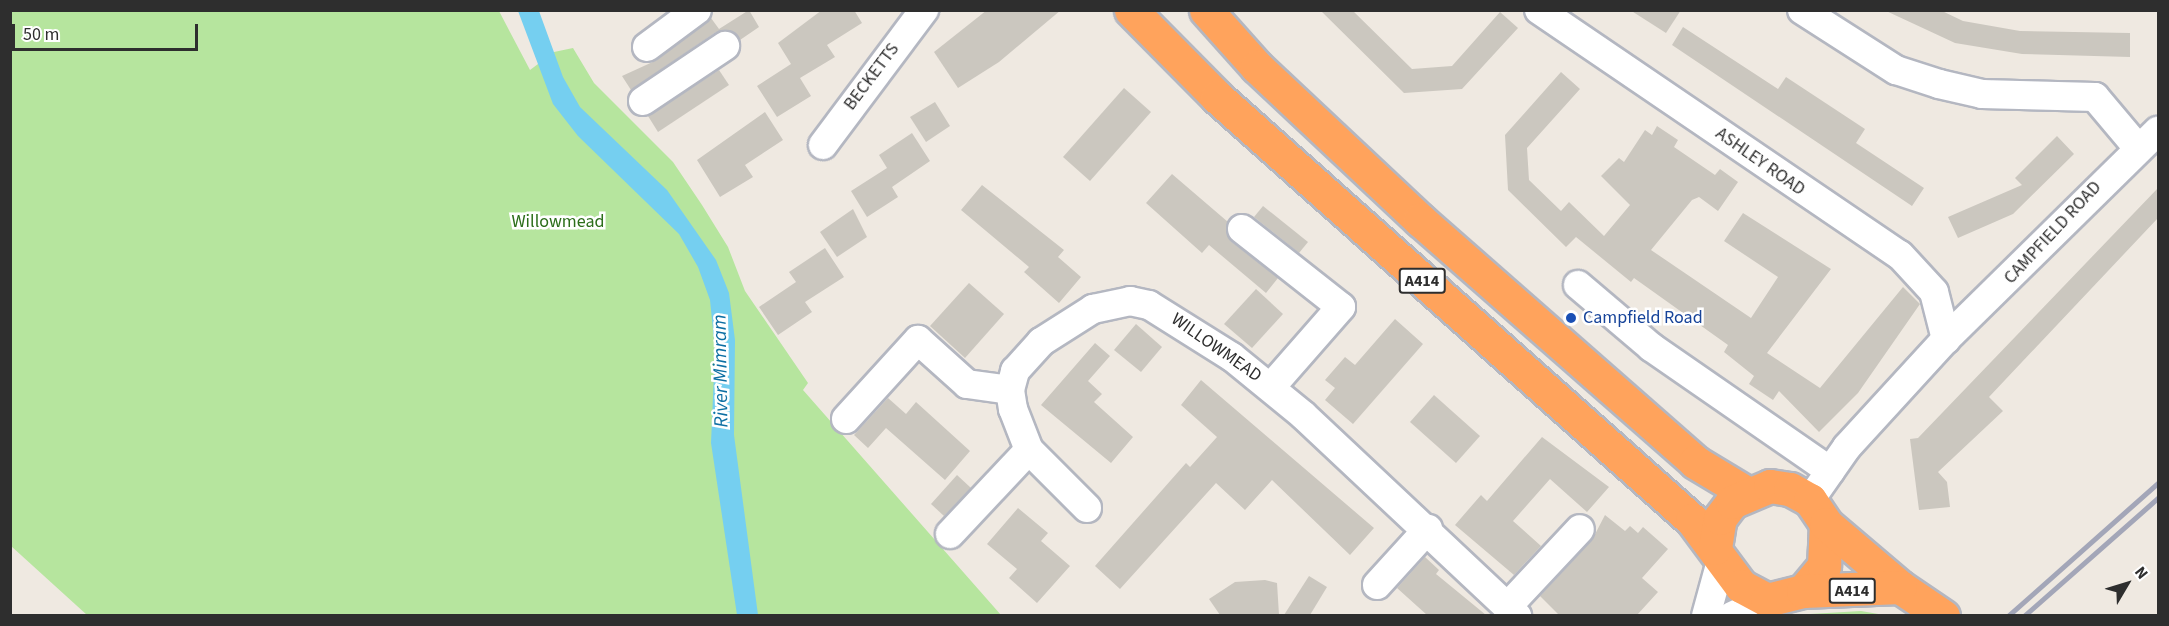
<!DOCTYPE html>
<style>
body{margin:0}
#map{position:relative;width:2169px;height:626px;overflow:hidden;background:#efe9e1;font-family:"Source Sans 3",sans-serif}
div>[style]{position:absolute}
.green>*{inset:0;background:#b6e59e}
.water>*{inset:0;background:#75cff0}
.building>*{inset:0;background:#cbc7bf}
.roads{filter:drop-shadow(2px 0 #b4b7c1) drop-shadow(-2px 0 #b4b7c1) drop-shadow(0 2px #b4b7c1) drop-shadow(0 -2px #b4b7c1)}
.minor>*{height:28px;margin:-14px;padding:0 14px;transform-origin:14px;border-radius:14px;background:#fff}
.highway>*{height:33px;margin:-16.5px;padding:0 16.5px;transform-origin:16.5px;border-radius:16.5px;background:#ffa35c}
.rail>*{height:4.5px;margin:-2.25px;padding:0 2.25px;transform-origin:2.25px;border-radius:2.25px;background:#a3a6b8}
.dots>*{width:16px;height:16px;translate:-50% -50%;box-sizing:border-box;border:3px solid #fff;border-radius:50%}
span{translate:-50% -50%;white-space:nowrap;text-align:center;line-height:1.15;-webkit-text-stroke:5px #fff;paint-order:stroke}
.shield-label span{padding:2px 4px;background:#fff;border:2px solid;border-radius:4px;-webkit-text-stroke-width:0}
.shield-label{font-size:16px;color:#2e2e2e;font-weight:700}
.street-label{font-size:18px;color:#2e2e2e}
.park-label{font-size:18px;color:#2c6e1b}
.transit-label{font-size:18px;color:#164399}
.left{translate:0 -50%;text-align:left}
.water-label{font-size:20px;color:#0d6fa3;font-style:italic}
.frame{position:absolute;inset:0;border:12px solid #2e2e2e;pointer-events:none}
.north{position:absolute;left:2097px;top:554px;width:60px;height:60px;-webkit-text-stroke:4px #fff;paint-order:stroke;rotate:52deg;font-size:16px;font-weight:700;line-height:24px;text-align:center;color:#2e2e2e}
.north::after{content:'';display:block;margin:auto;width:21px;height:27px;background:#2e2e2e;clip-path:polygon(50% 0,100% 100%,50% 72%,0 100%)}
.scale{position:absolute;left:12px;top:24px;width:186px;height:27px;box-sizing:border-box;border:3px solid #2e2e2e;border-top:0;padding-left:8px;font-size:18px;line-height:21px;white-space:nowrap;color:#2e2e2e;-webkit-text-stroke:4px #fff;paint-order:stroke}
</style>
<div id="map">
<div class="green">
<div style="clip-path:polygon(10px 11px,499px 11px,530px 70px,554px 52px,573px 48px,594px 83px,673px 162px,702px 205px,728px 247px,745px 291px,808px 383px,803px 390px,1001px 615px,87px 615px,11px 546px)"></div>
<div style="clip-path:polygon(1861px 611px,1884px 615px,1802px 615px,1810px 614px)"></div>
</div>
<div class="water">
<div style="clip-path:polygon(518px 11px,539px 11px,563px 77px,580px 107px,667px 190px,716px 260px,729px 293px,735px 340px,734px 435px,758px 615px,737px 615px,711px 443px,715px 350px,710px 300px,698px 267px,679px 234px,578px 136px,553px 104px)"></div>
</div>
<div class="building">
<div style="clip-path:polygon(749px 10px,759px 27px,740px 40px,732px 31px,716px 32px,631px 90px,622px 76px,657px 60px,711px 18px,719px 29px)"></div>
<div style="clip-path:polygon(822px 10px,854px 10px,862px 23px,827px 45px,835px 57px,800px 78px,811px 96px,777px 117px,757px 86px,791px 64px,778px 43px)"></div>
<div style="clip-path:polygon(987px 10px,1061px 10px,999px 62px,958px 88px,934px 52px)"></div>
<div style="clip-path:polygon(1320px 10px,1352px 10px,1412px 69px,1452px 66px,1500px 12px,1518px 28px,1462px 89px,1404px 93px)"></div>
<div style="clip-path:polygon(1630px 10px,1681px 10px,1666px 33px)"></div>
<div style="clip-path:polygon(1884px 10px,1940px 10px,1963px 21px,2020px 31px,2130px 33px,2130px 57px,2022px 54px,1955px 43px)"></div>
<div style="clip-path:polygon(1683px 27px,1778px 89px,1786px 77px,1865px 129px,1856px 143px,1924px 188px,1912px 206px,1672px 45px)"></div>
<div style="clip-path:polygon(719px 70px,729px 85px,658px 132px,648px 116px)"></div>
<div style="clip-path:polygon(1561px 72px,1580px 89px,1527px 148px,1529px 180px,1561px 211px,1569px 202px,1604px 236px,1630px 205px,1601px 176px,1619px 158px,1624px 162px,1645px 130px,1652px 135px,1657px 126px,1678px 140px,1674px 147px,1715px 175px,1720px 169px,1738px 182px,1718px 211px,1699px 197px,1692px 200px,1651px 250px,1751px 318px,1778px 277px,1724px 241px,1743px 213px,1831px 269px,1767px 353px,1820px 388px,1903px 287px,1920px 304px,1858px 393px,1819px 432px,1779px 391px,1773px 400px,1749px 384px,1754px 376px,1724px 352px,1728px 345px,1634px 278px,1631px 282px,1576px 237px,1566px 247px,1508px 190px,1505px 135px)"></div>
<div style="clip-path:polygon(1124px 88px,1151px 112px,1090px 181px,1063px 157px)"></div>
<div style="clip-path:polygon(935px 102px,950px 126px,926px 142px,910px 117px)"></div>
<div style="clip-path:polygon(765px 112px,783px 140px,745px 165px,753px 177px,720px 197px,697px 160px)"></div>
<div style="clip-path:polygon(912px 133px,930px 161px,892px 187px,898px 197px,867px 217px,851px 191px,887px 168px,879px 155px)"></div>
<div style="clip-path:polygon(2057px 136px,2074px 154px,2013px 214px,1958px 238px,1948px 217px,2022px 185px,2015px 178px)"></div>
<div style="clip-path:polygon(1172px 174px,1228px 222px,1232px 242px,1278px 278px,1266px 293px,1209px 245px,1202px 253px,1146px 203px)"></div>
<div style="clip-path:polygon(982px 185px,1064px 250px,1058px 257px,1081px 277px,1059px 303px,1024px 272px,1029px 267px,961px 210px)"></div>
<div style="clip-path:polygon(2158px 188px,2158px 218px,1989px 397px,2003px 411px,1938px 472px,1947px 482px,1950px 507px,1919px 510px,1910px 439px,1918px 438px)"></div>
<div style="clip-path:polygon(1263px 206px,1308px 242px,1299px 253px,1254px 217px)"></div>
<div style="clip-path:polygon(853px 209px,867px 237px,837px 257px,820px 232px)"></div>
<div style="clip-path:polygon(825px 248px,844px 277px,805px 302px,812px 312px,778px 335px,759px 307px,796px 282px,789px 272px)"></div>
<div style="clip-path:polygon(969px 283px,1004px 314px,965px 358px,930px 326px)"></div>
<div style="clip-path:polygon(1256px 289px,1283px 314px,1252px 348px,1224px 324px)"></div>
<div style="clip-path:polygon(1395px 319px,1423px 344px,1353px 424px,1325px 400px,1335px 388px,1325px 380px,1345px 357px,1355px 365px)"></div>
<div style="clip-path:polygon(1136px 324px,1162px 347px,1141px 372px,1114px 350px)"></div>
<div style="clip-path:polygon(1095px 343px,1110px 356px,1088px 381px,1102px 394px,1094px 402px,1133px 437px,1111px 463px,1041px 405px)"></div>
<div style="clip-path:polygon(1201px 380px,1374px 528px,1350px 555px,1272px 480px,1245px 510px,1216px 483px,1120px 589px,1095px 566px,1186px 463px,1190px 467px,1217px 437px,1181px 405px)"></div>
<div style="clip-path:polygon(1434px 395px,1480px 436px,1456px 463px,1410px 422px)"></div>
<div style="clip-path:polygon(888px 398px,906px 414px,916px 402px,970px 451px,945px 480px,886px 428px,868px 448px,854px 435px)"></div>
<div style="clip-path:polygon(1542px 437px,1609px 487px,1587px 512px,1550px 479px,1513px 521px,1541px 546px,1514px 575px,1455px 525px,1481px 495px,1487px 501px)"></div>
<div style="clip-path:polygon(957px 475px,971px 488px,944px 516px,931px 504px)"></div>
<div style="clip-path:polygon(1018px 508px,1048px 533px,1041px 541px,1070px 566px,1037px 603px,1009px 578px,1017px 569px,987px 544px)"></div>
<div style="clip-path:polygon(1605px 515px,1625px 531px,1630px 526px,1638px 533px,1643px 527px,1668px 549px,1642px 578px,1658px 592px,1637px 615px,1559px 615px,1540px 596px,1592px 540px)"></div>
<div style="clip-path:polygon(1425px 557px,1439px 570px,1436px 574px,1486px 615px,1427px 615px,1397px 588px)"></div>
<div style="clip-path:polygon(1309px 576px,1327px 587px,1310px 615px,1284px 615px)"></div>
<div style="clip-path:polygon(1265px 580px,1277px 583px,1279px 615px,1220px 615px,1209px 599px,1235px 582px)"></div>
</div>
<div class="roads">
<div class="minor">
<div style="left:1539px;top:10px;width:436px;rotate:34.2deg"></div>
<div style="left:1900px;top:255px;width:50px;rotate:47.4deg"></div>
<div style="left:1934px;top:292px;width:49px;rotate:75.7deg"></div>
<div style="left:1802px;top:10px;width:112px;rotate:32.6deg"></div>
<div style="left:1896px;top:70px;width:45px;rotate:18deg"></div>
<div style="left:1939px;top:84px;width:44px;rotate:13.1deg"></div>
<div style="left:1982px;top:94px;width:113px;rotate:1.5deg"></div>
<div style="left:2095px;top:97px;width:67px;rotate:49.9deg"></div>
<div style="left:647px;top:47px;width:62px;rotate:-36.5deg"></div>
<div style="left:643px;top:101px;width:99px;rotate:-33.9deg"></div>
<div style="left:823px;top:145px;width:169px;rotate:-53.2deg"></div>
<div style="left:1242px;top:229px;width:126px;rotate:38.2deg"></div>
<div style="left:1341px;top:307px;width:106px;rotate:131.2deg"></div>
<div style="left:1578px;top:285px;width:96px;rotate:40.3deg"></div>
<div style="left:1651px;top:347px;width:218px;rotate:34.7deg"></div>
<div style="left:846px;top:419px;width:107px;rotate:-47.7deg"></div>
<div style="left:918px;top:340px;width:66px;rotate:41.9deg"></div>
<div style="left:967px;top:384px;width:43px;rotate:7.9deg"></div>
<div style="left:1810px;top:500px;width:65px;rotate:-55.1deg"></div>
<div style="left:1847px;top:447px;width:147px;rotate:-47.5deg"></div>
<div style="left:1946px;top:339px;width:297px;rotate:-44.5deg"></div>
<div style="left:1087px;top:508px;width:82px;rotate:-135deg"></div>
<div style="left:1029px;top:450px;width:44px;rotate:-111.3deg"></div>
<div style="left:1013px;top:409px;width:19px;rotate:-99deg"></div>
<div style="left:1010px;top:390px;width:20px;rotate:-75deg"></div>
<div style="left:1015px;top:371px;width:39px;rotate:-48deg"></div>
<div style="left:1041px;top:342px;width:62px;rotate:-32.4deg"></div>
<div style="left:1093px;top:309px;width:38px;rotate:-12deg"></div>
<div style="left:1130px;top:301px;width:19px;rotate:12deg"></div>
<div style="left:1149px;top:305px;width:98px;rotate:32.1deg"></div>
<div style="left:1232px;top:357px;width:92px;rotate:39.2deg"></div>
<div style="left:1303px;top:415px;width:294px;rotate:43.2deg"></div>
<div style="left:950px;top:534px;width:115px;rotate:-46.8deg"></div>
<div style="left:1377px;top:585px;width:76px;rotate:-47.7deg"></div>
<div style="left:1508px;top:606px;width:105px;rotate:-46.9deg"></div>
<div style="left:1706px;top:616px;width:57px;rotate:-74.7deg"></div>
<div style="left:1732px;top:616px;width:38px;rotate:-25deg"></div>
</div>
<div class="highway">
<div style="left:1131px;top:10px;width:122px;rotate:45.3deg"></div>
<div style="left:1217px;top:97px;width:636px;rotate:41.69deg"></div>
<div style="left:1692px;top:520px;width:82px;rotate:53.4deg"></div>
<div style="left:1741px;top:586px;width:30px;rotate:28deg"></div>
<div style="left:1767px;top:600px;width:37px;rotate:-14deg"></div>
<div style="left:1803px;top:591px;width:33px;rotate:-50deg"></div>
<div style="left:1824px;top:566px;width:42px;rotate:-87.3deg"></div>
<div style="left:1206px;top:10px;width:76px;rotate:48.2deg"></div>
<div style="left:1257px;top:67px;width:224px;rotate:43.2deg"></div>
<div style="left:1420px;top:220px;width:366px;rotate:41.3deg"></div>
<div style="left:1695px;top:462px;width:58px;rotate:31deg"></div>
<div style="left:1715px;top:548px;width:30px;rotate:-81deg"></div>
<div style="left:1720px;top:518px;width:20px;rotate:-53deg"></div>
<div style="left:1732px;top:502px;width:41px;rotate:-22.8deg"></div>
<div style="left:1770px;top:486px;width:20px;rotate:9deg"></div>
<div style="left:1790px;top:489px;width:23px;rotate:29deg"></div>
<div style="left:1810px;top:500px;width:29px;rotate:56deg"></div>
<div style="left:1826px;top:524px;width:97px;rotate:40.4deg"></div>
<div style="left:1900px;top:587px;width:52px;rotate:34deg"></div>
<div style="left:1803px;top:591px;width:97px;rotate:-2.4deg"></div>
</div>
</div>
<div class="rail">
<div style="left:2008px;top:616px;width:200px;rotate:-41.6deg"></div>
<div style="left:2024px;top:616px;width:179px;rotate:-41.4deg"></div>
</div>
<div class="dots">
<div style="left:1571px;top:318px;background:#1a4fb4"></div>
</div>
<div class="shield-label">
<span style="left:1422px;top:281px">A414</span>
<span style="left:1852px;top:591px">A414</span>
</div>
<div class="street-label">
<span style="left:872px;top:77px;rotate:-53deg">BECKETTS</span>
<span style="left:1760px;top:162px;rotate:35deg">ASHLEY ROAD</span>
<span style="left:2053px;top:233px;rotate:-47deg">CAMPFIELD ROAD</span>
<span style="left:1216px;top:348px;rotate:35deg">WILLOWMEAD</span>
</div>
<div class="park-label">
<span style="left:558px;top:222px">Willowmead</span>
</div>
<div class="transit-label">
<span class="left" style="left:1583px;top:318px">Campfield Road</span>
</div>
<div class="water-label">
<span style="left:721px;top:371px;rotate:-91deg">River Mimram</span>
</div>
<div class="frame"></div>
<div class="north">N</div>
<div class="scale">50 m</div>
</div>
